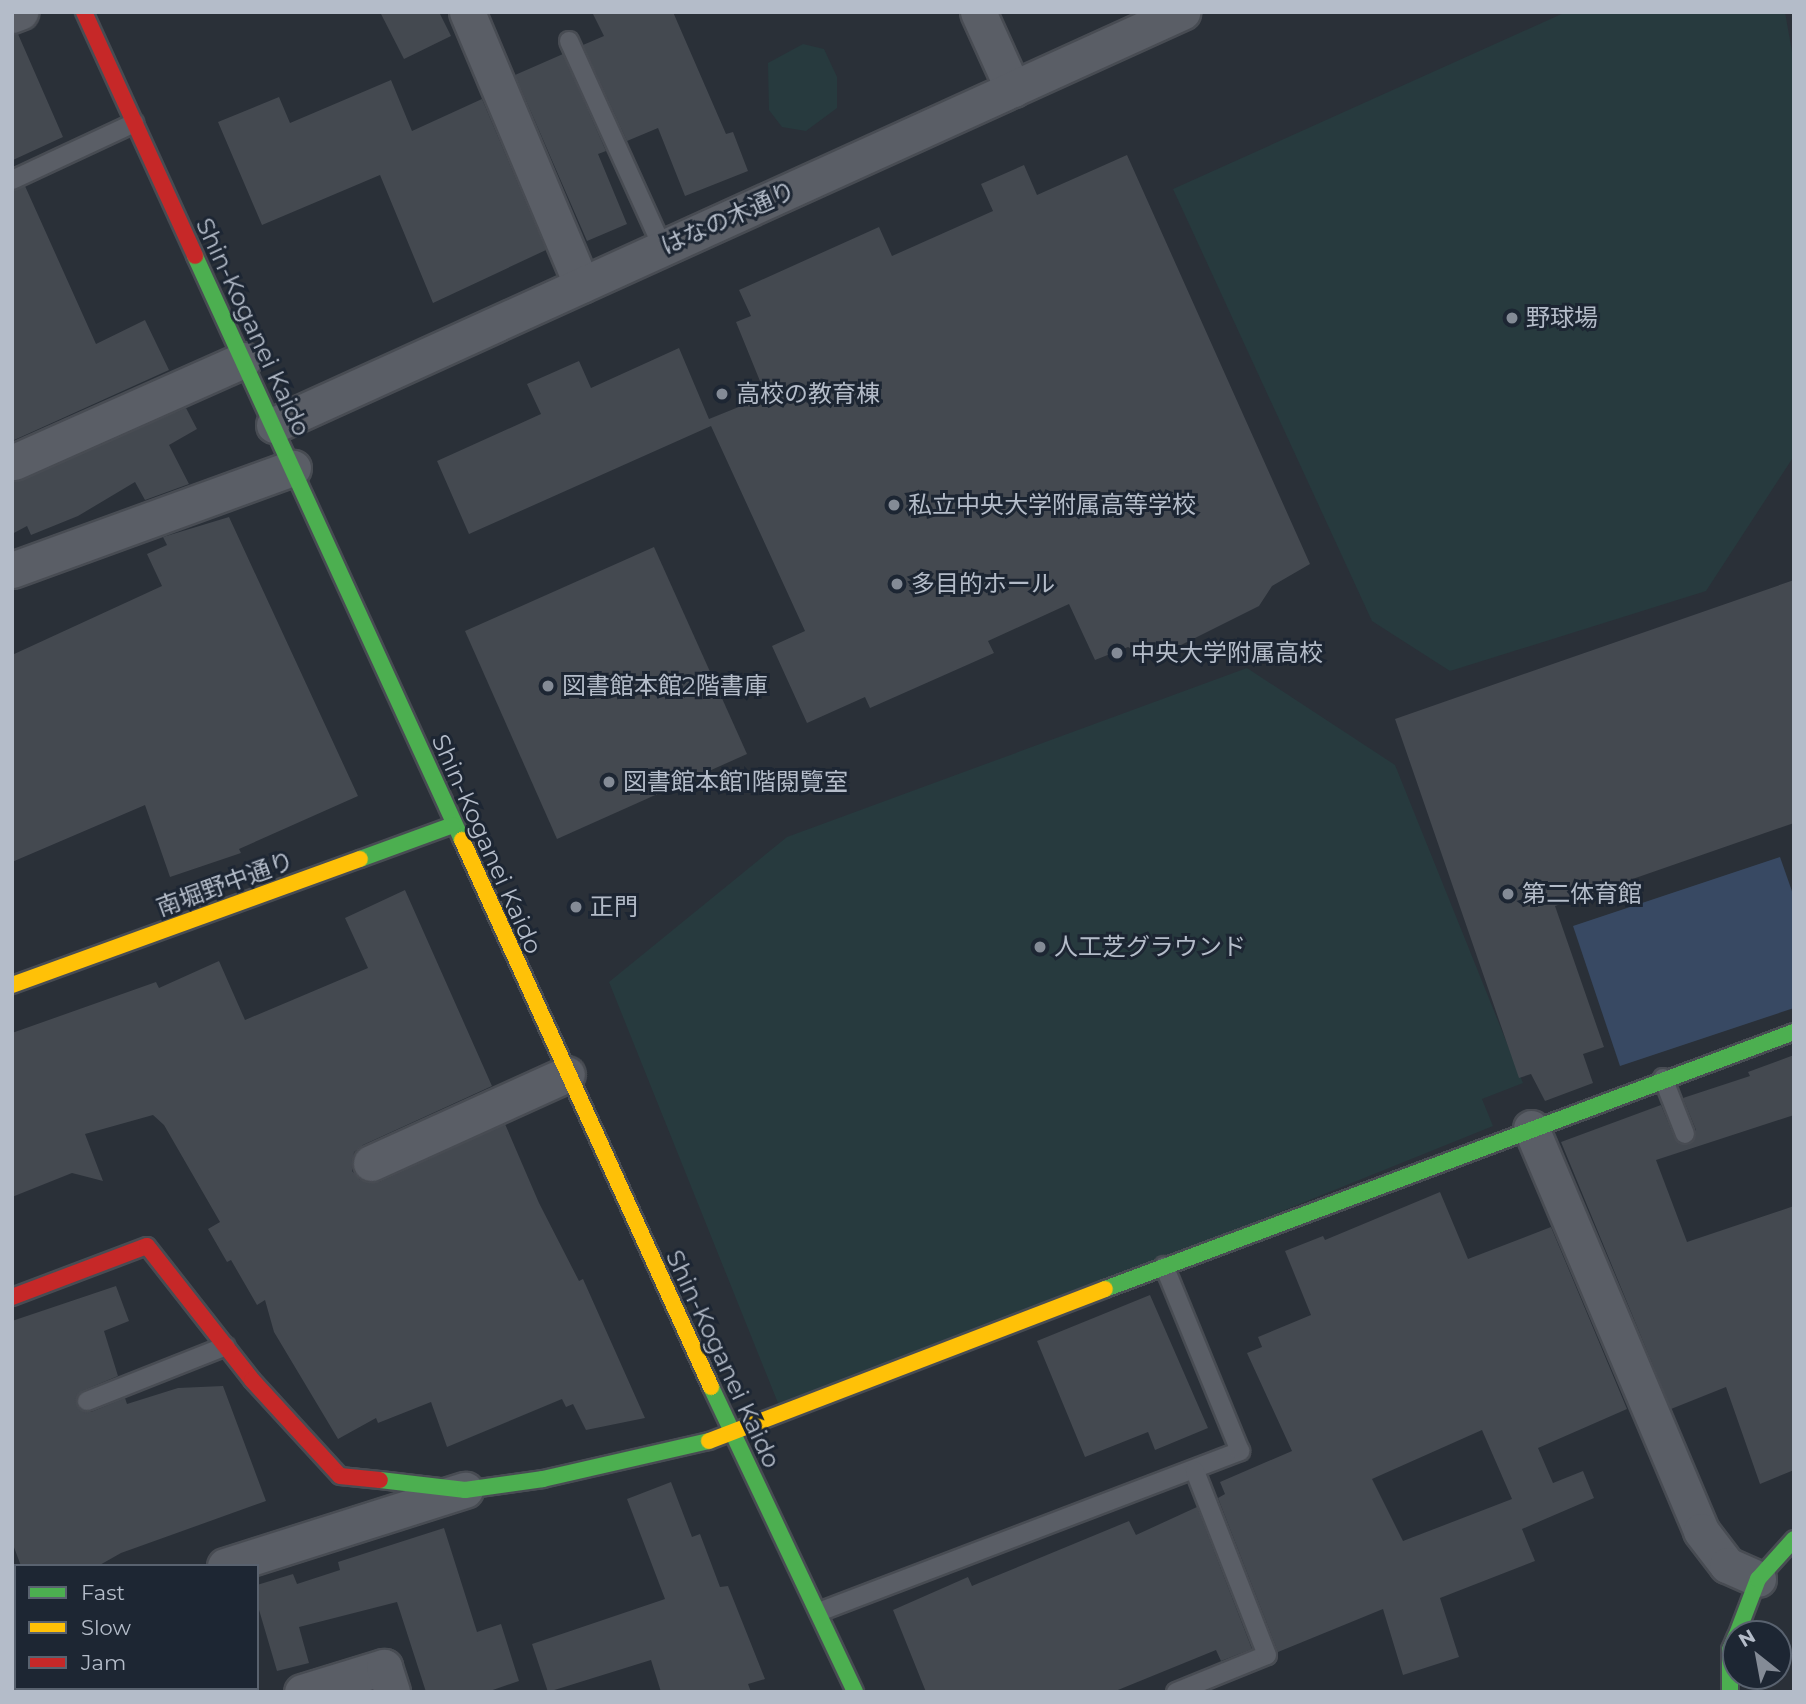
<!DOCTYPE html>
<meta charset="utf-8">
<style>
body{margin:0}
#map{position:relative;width:1806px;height:1704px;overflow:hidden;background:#2a3038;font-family:Montserrat,"Noto Sans JP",sans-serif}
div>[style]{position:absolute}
.green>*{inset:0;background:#273a3e}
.water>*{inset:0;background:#384963}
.building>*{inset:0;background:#444950}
.roads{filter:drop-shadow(2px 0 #484c53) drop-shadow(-2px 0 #484c53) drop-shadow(0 2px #484c53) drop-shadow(0 -2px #484c53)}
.lane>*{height:18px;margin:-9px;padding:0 9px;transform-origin:9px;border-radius:9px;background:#5a5e66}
.street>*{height:35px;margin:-17.5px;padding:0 17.5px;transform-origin:17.5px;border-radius:17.5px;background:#5a5e66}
.fast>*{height:16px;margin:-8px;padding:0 8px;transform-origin:8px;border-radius:8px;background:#4caf50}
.slow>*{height:16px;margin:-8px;padding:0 8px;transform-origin:8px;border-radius:8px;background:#ffc107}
.jam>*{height:16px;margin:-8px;padding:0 8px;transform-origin:8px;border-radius:8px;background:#c62828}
.dots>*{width:19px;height:19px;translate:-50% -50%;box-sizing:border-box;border:4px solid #1d2633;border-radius:50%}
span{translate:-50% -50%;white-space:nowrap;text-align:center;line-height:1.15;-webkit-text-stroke:6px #1d2633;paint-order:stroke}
.street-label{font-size:24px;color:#b4bcc9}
.poi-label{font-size:24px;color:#b4bcc9}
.left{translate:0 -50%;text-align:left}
.frame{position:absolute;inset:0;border:14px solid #b4bcc9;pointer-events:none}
.legend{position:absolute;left:14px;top:1564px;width:245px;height:126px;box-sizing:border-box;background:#1d2633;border:2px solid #59626f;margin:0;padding:9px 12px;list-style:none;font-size:21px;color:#b4bcc9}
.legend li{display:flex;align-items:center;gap:14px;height:35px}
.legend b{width:35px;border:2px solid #59626f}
.north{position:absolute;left:1722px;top:1620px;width:70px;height:70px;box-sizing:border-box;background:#1d2633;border:2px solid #59626f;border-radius:50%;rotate:329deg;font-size:19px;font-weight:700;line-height:28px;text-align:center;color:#b4bcc9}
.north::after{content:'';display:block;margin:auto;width:24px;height:32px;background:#848b96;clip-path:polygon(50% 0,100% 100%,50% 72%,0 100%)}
</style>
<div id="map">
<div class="green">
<div style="clip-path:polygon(1566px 12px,1785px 12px,1794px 63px,1794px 456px,1706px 591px,1450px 671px,1372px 621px,1173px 189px)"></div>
<div style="clip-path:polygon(803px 44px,824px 49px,837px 77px,837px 108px,806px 131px,782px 127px,769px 110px,768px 63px)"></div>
<div style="clip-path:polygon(1247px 668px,1395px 765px,1523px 1083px,1482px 1099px,1493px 1126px,782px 1413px,609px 982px,787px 837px)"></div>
</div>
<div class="water">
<div style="clip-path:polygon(1780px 857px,1794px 897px,1794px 1008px,1620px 1066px,1573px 926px)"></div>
</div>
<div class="building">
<div style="clip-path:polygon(380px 12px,439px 12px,451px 36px,404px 59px)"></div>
<div style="clip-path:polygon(592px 12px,673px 12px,726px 134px,733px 132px,748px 171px,685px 196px,658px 128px,627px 141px,583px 45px,604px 36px)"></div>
<div style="clip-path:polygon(18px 34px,63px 137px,13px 160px,12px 167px,12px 35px)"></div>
<div style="clip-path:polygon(563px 54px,606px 151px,598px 154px,627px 224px,587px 241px,515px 75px)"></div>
<div style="clip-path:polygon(391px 80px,412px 131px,482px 99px,546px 250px,433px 303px,380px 175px,262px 225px,218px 122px,279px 97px,290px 123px)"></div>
<div style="clip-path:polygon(1127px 155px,1310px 564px,1272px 586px,1259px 606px,1167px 652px,1148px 657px,1128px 647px,1095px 660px,1069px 604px,988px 641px,994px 653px,870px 708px,865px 697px,807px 723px,772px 646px,805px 631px,711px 426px,469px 534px,437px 461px,541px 414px,527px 384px,579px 361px,591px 388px,679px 348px,709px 419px,766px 396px,736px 322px,751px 316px,739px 290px,879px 227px,892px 256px,993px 211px,981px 184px,1024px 165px,1037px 195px)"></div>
<div style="clip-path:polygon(25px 186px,96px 344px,145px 320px,169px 370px,12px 441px,12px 191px)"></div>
<div style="clip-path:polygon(186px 408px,197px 429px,169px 445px,189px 484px,145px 500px,135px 482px,78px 516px,31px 535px,27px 526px,12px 534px,12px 482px)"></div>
<div style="clip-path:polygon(229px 517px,358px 796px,239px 849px,241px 853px,170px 877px,145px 805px,12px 862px,12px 655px,162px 586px,147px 554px,167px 545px,163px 537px)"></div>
<div style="clip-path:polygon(654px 547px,747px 754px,557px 839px,465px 631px)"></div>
<div style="clip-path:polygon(1794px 580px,1794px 823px,1555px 906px,1604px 1047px,1583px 1054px,1593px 1083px,1545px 1101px,1531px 1074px,1519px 1078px,1395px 719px)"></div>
<div style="clip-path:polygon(405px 890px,492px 1086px,363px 1145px,354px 1152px,352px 1171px,360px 1180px,379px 1182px,505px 1124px,539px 1203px,579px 1281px,583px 1279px,645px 1418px,586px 1430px,573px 1404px,566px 1407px,562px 1399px,447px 1447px,431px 1402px,378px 1423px,376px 1418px,338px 1439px,274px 1332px,265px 1300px,257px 1305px,231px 1260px,227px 1262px,208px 1229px,220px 1222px,164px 1125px,153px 1115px,85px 1134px,103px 1181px,72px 1173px,12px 1197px,12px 1033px,156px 982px,159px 988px,219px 961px,245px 1020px,368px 968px,345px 918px)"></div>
<div style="clip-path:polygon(1794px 1055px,1794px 1115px,1656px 1160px,1687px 1242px,1794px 1206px,1794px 1470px,1760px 1484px,1726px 1387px,1671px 1409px,1561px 1142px,1661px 1105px,1675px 1139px,1688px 1145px,1696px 1130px,1683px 1098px,1750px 1076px,1748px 1072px)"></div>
<div style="clip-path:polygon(evenodd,1440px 1192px,1468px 1259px,1551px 1227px,1627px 1409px,1538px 1448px,1553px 1483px,1583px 1471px,1594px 1498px,1522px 1529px,1535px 1561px,1440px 1598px,1459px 1657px,1403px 1675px,1383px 1609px,1278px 1652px,1218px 1498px,1225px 1494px,1220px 1482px,1292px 1451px,1247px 1353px,1262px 1347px,1258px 1337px,1311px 1315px,1285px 1251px,1323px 1236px,1325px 1240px,1440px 1192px,1482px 1430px,1512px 1499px,1403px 1541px,1372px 1479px,1482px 1430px)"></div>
<div style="clip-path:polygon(116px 1286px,129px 1321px,104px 1331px,118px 1376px,82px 1391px,77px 1406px,91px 1412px,125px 1398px,127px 1404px,178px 1388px,223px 1386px,266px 1501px,121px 1553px,98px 1566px,21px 1566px,12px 1542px,12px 1321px)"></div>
<div style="clip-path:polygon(1150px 1295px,1208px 1428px,1155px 1450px,1148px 1432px,1085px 1457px,1037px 1341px)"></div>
<div style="clip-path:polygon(671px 1482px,692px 1537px,700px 1534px,720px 1587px,728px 1586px,765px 1679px,748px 1684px,751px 1692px,661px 1692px,651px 1660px,548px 1692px,532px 1644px,665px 1599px,627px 1499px)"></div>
<div style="clip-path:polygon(1197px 1507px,1252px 1649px,1221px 1661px,1216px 1650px,1113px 1692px,926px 1692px,893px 1610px,968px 1577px,972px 1586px,979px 1583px,1129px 1521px,1136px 1535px)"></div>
<div style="clip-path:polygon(444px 1528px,477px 1632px,501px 1624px,519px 1681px,487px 1692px,426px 1692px,397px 1602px,299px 1627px,309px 1663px,277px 1671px,257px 1603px,257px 1585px,293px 1574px,297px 1584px,340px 1570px,338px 1562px)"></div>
</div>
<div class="roads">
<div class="lane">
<div style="left:569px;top:41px;width:227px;rotate:65.6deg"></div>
<div style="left:12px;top:180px;width:135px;rotate:-25deg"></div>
<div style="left:1663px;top:1078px;width:60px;rotate:68.6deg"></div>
<div style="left:87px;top:1401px;width:149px;rotate:-21.6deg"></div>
<div style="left:819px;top:1612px;width:451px;rotate:-20.9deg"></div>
<div style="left:1240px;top:1451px;width:200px;rotate:-112.3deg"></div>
<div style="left:1176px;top:1692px;width:98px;rotate:-22.1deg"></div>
<div style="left:1267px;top:1655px;width:198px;rotate:-111.4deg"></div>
</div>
<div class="street">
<div style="left:467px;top:12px;width:296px;rotate:67.2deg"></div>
<div style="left:978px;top:12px;width:85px;rotate:65.6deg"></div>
<div style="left:12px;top:15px;width:9px;rotate:-21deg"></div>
<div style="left:274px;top:425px;width:998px;rotate:-24.46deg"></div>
<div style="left:14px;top:462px;width:251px;rotate:-24deg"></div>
<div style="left:12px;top:570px;width:299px;rotate:-20deg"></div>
<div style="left:1531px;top:1128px;width:437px;rotate:67.1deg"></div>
<div style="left:1701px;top:1531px;width:43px;rotate:52.6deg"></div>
<div style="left:1727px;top:1565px;width:34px;rotate:24deg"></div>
<div style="left:371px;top:1163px;width:215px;rotate:-24.4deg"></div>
<div style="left:225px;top:1566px;width:252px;rotate:-17.6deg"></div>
<div style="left:12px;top:1633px;width:4px;rotate:-14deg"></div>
<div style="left:302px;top:1692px;width:86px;rotate:-17deg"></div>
<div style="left:384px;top:1667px;width:26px;rotate:72deg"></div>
</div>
<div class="fast">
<div style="left:195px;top:256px;width:642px;rotate:65.43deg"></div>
<div style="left:360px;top:859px;width:99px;rotate:-20.1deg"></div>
<div style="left:1105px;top:1289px;width:735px;rotate:-20.46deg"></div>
<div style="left:711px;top:1387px;width:337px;rotate:64.7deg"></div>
<div style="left:380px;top:1480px;width:86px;rotate:6.7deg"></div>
<div style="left:465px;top:1490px;width:79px;rotate:-8deg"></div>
<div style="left:543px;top:1479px;width:170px;rotate:-12.9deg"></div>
<div style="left:1737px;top:1634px;width:59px;rotate:-69.1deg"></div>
<div style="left:1758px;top:1579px;width:54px;rotate:-48deg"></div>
<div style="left:1730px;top:1692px;width:42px;rotate:-90deg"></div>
<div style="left:1730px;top:1650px;width:15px;rotate:-67deg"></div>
</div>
<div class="slow">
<div style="left:462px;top:840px;width:601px;rotate:65.52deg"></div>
<div style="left:12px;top:985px;width:370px;rotate:-19.9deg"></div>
<div style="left:709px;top:1441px;width:424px;rotate:-21deg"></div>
</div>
<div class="jam">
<div style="left:84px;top:12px;width:268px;rotate:65.5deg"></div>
<div style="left:12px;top:1297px;width:144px;rotate:-20.7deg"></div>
<div style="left:147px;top:1246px;width:170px;rotate:51.9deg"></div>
<div style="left:252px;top:1380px;width:130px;rotate:47.5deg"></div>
<div style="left:340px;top:1476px;width:40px;rotate:5.7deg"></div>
</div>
</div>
<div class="dots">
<div style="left:1512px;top:318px;background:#848b96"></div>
<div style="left:722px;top:394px;background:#848b96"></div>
<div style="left:894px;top:505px;background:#848b96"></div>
<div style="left:897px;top:584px;background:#848b96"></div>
<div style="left:1117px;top:653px;background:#848b96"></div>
<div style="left:548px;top:686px;background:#848b96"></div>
<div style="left:609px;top:782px;background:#848b96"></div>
<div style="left:1508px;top:894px;background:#848b96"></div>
<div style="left:576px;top:907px;background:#848b96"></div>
<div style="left:1040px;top:947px;background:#848b96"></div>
</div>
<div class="street-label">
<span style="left:728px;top:218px;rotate:-24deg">はなの木通り</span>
<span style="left:253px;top:327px;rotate:65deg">Shin-Koganei Kaido</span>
<span style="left:487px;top:844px;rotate:66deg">Shin-Koganei Kaido</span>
<span style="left:225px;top:884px;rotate:-20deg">南堀野中通り</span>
<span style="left:723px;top:1359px;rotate:65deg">Shin-Koganei Kaido</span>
</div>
<div class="poi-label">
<span class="left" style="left:1526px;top:318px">野球場</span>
<span class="left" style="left:736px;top:394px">高校の教育棟</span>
<span class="left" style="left:908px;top:505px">私立中央大学附属高等学校</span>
<span class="left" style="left:911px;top:584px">多目的ホール</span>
<span class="left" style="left:1131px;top:653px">中央大学附属高校</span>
<span class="left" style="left:562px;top:686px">図書館本館2階書庫</span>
<span class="left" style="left:623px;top:782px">図書館本館1階閱覽室</span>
<span class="left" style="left:1522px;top:894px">第二体育館</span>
<span class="left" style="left:590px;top:907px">正門</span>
<span class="left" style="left:1054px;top:947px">人工芝グラウンド</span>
</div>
<div class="frame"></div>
<ul class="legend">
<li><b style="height:9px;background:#4caf50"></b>Fast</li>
<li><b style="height:9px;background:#ffc107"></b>Slow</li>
<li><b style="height:9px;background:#c62828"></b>Jam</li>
</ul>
<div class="north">N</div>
</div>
